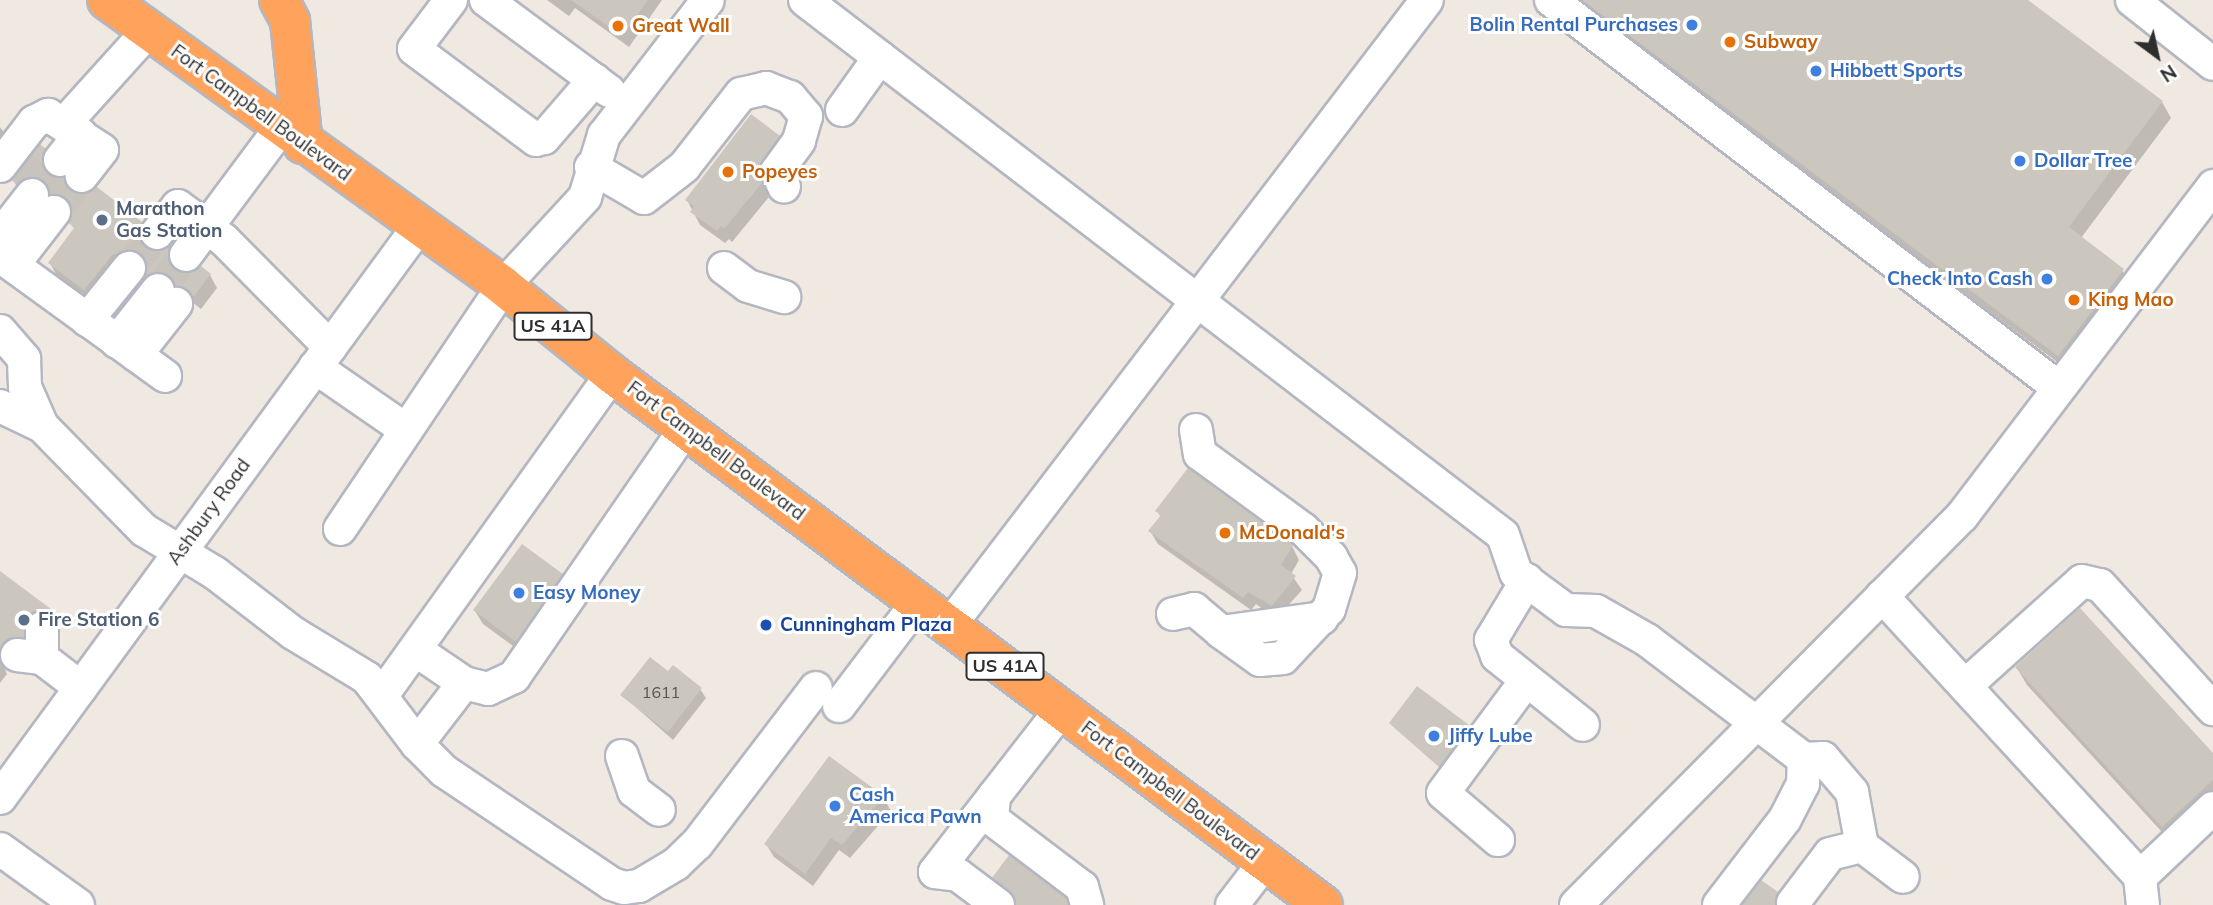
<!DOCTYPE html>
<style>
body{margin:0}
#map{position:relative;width:2213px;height:905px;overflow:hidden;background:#efe9e1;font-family:Mulish,sans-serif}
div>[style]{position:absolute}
.shadow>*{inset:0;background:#0003}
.building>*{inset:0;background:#cbc7bf}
.minor-tunnel>*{height:32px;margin-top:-16px;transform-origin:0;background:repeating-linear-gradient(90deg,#c8c4bd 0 32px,transparent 0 48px)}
.roads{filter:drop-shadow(2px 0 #b4b7c1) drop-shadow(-2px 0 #b4b7c1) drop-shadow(0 2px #b4b7c1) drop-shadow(0 -2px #b4b7c1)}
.minor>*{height:32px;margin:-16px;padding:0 16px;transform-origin:16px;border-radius:16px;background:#fff}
.highway>*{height:38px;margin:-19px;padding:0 19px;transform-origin:19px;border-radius:19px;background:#ffa35c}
.dots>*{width:19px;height:19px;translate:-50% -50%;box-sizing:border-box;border:4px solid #fff;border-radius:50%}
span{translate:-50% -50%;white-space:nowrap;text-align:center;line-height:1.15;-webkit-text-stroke:6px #fff;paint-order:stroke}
.number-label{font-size:16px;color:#555452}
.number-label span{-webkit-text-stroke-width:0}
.shield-label span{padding:2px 5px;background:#fff;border:2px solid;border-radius:5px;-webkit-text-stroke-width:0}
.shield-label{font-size:18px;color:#2e2e2e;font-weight:700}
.shop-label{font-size:19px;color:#366cbe;font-weight:700}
.right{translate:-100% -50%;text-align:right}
.left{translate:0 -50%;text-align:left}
.food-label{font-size:19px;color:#c56008;font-weight:700}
.street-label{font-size:19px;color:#2e2e2e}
.service-label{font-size:19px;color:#4e5e75;font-weight:700}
.transit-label{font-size:19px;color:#164399;font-weight:700}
.north{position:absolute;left:2122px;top:21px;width:70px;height:70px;-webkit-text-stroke:5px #fff;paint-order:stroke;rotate:147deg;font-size:19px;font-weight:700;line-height:28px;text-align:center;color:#2e2e2e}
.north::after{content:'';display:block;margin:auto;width:24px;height:32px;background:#2e2e2e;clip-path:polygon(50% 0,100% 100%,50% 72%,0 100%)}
</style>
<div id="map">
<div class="shadow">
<div style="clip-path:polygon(547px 0,662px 0,629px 47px,575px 8px,569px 16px)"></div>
<div style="clip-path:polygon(1572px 0,2025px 0,2162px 102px,2171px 118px,2081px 238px,2122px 270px,2131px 286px,2068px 370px)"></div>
<div style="clip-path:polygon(0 127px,12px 144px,0 159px)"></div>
<div style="clip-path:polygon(779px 137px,787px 150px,766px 183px,769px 197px,732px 242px,729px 239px,725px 243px,700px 225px,687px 200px)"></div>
<div style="clip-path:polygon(44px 150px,52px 164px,50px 177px,71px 192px,141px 223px,149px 237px,147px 250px,155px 253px,170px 247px,177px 260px,176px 272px,210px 275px,217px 288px,201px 309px,170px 285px,153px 291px,146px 278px,147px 267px,131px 264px,92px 303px,57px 276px,50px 263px,75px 230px,72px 210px,59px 208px,44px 190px,21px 193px,13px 180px)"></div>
<div style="clip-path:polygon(1157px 511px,1292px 546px,1299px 560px,1291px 574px,1302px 590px,1276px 619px,1256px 604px,1251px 610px,1158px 544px,1150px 531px,1161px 517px)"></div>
<div style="clip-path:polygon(0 573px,55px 615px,34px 616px,27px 624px,25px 641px,4px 647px,0 658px)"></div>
<div style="clip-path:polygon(562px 575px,569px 588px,524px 654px,483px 624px,475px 611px)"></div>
<div style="clip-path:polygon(0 659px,7px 674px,0 683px)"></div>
<div style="clip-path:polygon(2017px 668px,2213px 756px,2213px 806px,2172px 843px,2027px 685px)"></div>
<div style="clip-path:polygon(669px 674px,700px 689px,706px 698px,673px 740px,622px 695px)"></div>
<div style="clip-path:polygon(1468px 726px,1470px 730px,1442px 769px,1394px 727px)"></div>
<div style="clip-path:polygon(883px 797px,891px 811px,850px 858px,839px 850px,813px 886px,774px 857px,766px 844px)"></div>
<div style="clip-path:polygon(994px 878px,1065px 899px,1068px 905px,1018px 905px)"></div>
</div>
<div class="building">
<div style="clip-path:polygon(571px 0,648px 0,622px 36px)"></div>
<div style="clip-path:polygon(1582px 0,2028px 0,2163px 101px,2069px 227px,2124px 269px,2058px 356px)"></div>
<div style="clip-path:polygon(751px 114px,780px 136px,759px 168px,762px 183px,724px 229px,721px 226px,717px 231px,690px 212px,694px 206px,685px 200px)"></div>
<div style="clip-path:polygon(40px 144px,46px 149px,43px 166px,49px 175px,64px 177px,70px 190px,79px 194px,97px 187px,142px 222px,139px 231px,145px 247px,155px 251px,171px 245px,169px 262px,176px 270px,193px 272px,201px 266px,211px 274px,193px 297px,161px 272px,144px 278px,146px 261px,133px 250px,112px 255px,84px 290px,48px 263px,74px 228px,69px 223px,71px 204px,65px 197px,50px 195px,44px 181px,35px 177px,17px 184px,11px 180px)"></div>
<div style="clip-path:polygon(1188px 468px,1293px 545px,1281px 565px,1296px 576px,1272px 606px,1248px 592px,1243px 598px,1148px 531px,1161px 515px,1155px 511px)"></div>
<div style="clip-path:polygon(522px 544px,563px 574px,516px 642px,473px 610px)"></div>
<div style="clip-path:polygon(0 571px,55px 612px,32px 612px,26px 619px,24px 637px,9px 638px,0 649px)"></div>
<div style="clip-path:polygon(2080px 608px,2213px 753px,2213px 780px,2162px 827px,2015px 667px)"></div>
<div style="clip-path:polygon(650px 657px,668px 671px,673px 665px,702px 688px,668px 732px,620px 695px)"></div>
<div style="clip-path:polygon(1417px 686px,1469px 725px,1439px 767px,1389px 723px)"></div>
<div style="clip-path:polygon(829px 756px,884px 796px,842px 845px,831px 838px,805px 874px,764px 844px)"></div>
<div style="clip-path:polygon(1009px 855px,1066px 898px,1068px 905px,1016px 905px,1010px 891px,992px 878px)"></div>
<div style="clip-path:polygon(1761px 880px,1778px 892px,1775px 905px,1742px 905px)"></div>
</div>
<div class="minor-tunnel">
<div style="left:11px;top:179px;width:45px;rotate:-51.3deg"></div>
<div style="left:32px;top:195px;width:45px;rotate:-51.3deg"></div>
<div style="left:54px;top:212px;width:46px;rotate:-52.1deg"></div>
<div style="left:129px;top:268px;width:45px;rotate:-51.3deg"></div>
<div style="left:158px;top:290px;width:45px;rotate:-51.3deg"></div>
</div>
<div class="roads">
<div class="minor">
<div style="left:451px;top:0;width:61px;rotate:127.1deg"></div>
<div style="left:414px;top:49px;width:152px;rotate:36.7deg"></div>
<div style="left:536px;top:140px;width:8px;rotate:-14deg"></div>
<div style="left:544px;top:138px;width:77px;rotate:-49.2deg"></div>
<div style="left:486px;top:0;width:153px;rotate:36.5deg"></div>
<div style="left:805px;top:0;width:879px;rotate:37.47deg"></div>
<div style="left:1503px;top:535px;width:40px;rotate:71.1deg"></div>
<div style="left:1516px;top:573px;width:62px;rotate:36.5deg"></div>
<div style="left:1566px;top:610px;width:30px;rotate:2deg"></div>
<div style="left:1596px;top:611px;width:59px;rotate:29.6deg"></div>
<div style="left:1647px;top:640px;width:197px;rotate:37.2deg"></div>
<div style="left:1804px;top:759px;width:19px;rotate:-3deg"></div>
<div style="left:1823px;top:758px;width:45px;rotate:49.5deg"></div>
<div style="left:1852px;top:792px;width:55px;rotate:79.5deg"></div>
<div style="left:1551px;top:0;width:639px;rotate:37.37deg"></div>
<div style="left:2132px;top:0;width:103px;rotate:38.3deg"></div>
<div style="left:842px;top:110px;width:65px;rotate:-54.4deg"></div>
<div style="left:65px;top:123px;width:124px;rotate:-47.9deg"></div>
<div style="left:60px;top:160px;width:33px;rotate:-52deg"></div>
<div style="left:0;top:166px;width:56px;rotate:-52.3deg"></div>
<div style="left:34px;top:122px;width:16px;rotate:-27deg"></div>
<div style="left:48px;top:115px;width:64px;rotate:32.9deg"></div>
<div style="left:102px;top:150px;width:33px;rotate:128deg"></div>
<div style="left:591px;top:167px;width:61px;rotate:30.3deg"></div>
<div style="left:644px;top:198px;width:51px;rotate:-37.8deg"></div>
<div style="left:684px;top:167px;width:93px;rotate:-52deg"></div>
<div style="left:741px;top:94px;width:26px;rotate:-13deg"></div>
<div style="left:766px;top:88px;width:26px;rotate:21deg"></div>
<div style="left:790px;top:97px;width:25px;rotate:50deg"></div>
<div style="left:806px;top:116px;width:26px;rotate:106deg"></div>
<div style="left:799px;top:141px;width:37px;rotate:126deg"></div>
<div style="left:777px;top:171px;width:17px;rotate:66deg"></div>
<div style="left:157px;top:233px;width:34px;rotate:-52deg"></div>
<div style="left:178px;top:206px;width:57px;rotate:36.5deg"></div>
<div style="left:224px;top:240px;width:151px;rotate:45.3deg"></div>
<div style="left:0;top:236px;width:52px;rotate:-52deg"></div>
<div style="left:186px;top:255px;width:157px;rotate:-53.3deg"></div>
<div style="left:0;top:256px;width:204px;rotate:36deg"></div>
<div style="left:13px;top:265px;width:67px;rotate:-52.3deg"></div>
<div style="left:724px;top:268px;width:30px;rotate:37deg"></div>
<div style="left:748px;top:286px;width:38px;rotate:17deg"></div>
<div style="left:87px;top:320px;width:67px;rotate:-51.1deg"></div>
<div style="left:0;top:331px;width:37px;rotate:49deg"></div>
<div style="left:24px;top:359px;width:28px;rotate:88deg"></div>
<div style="left:25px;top:387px;width:43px;rotate:66.4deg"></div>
<div style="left:42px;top:426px;width:146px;rotate:45.6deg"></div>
<div style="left:144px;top:530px;width:83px;rotate:31.2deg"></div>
<div style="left:215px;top:573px;width:98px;rotate:37.6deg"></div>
<div style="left:293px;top:633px;width:87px;rotate:31.3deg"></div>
<div style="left:367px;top:678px;width:83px;rotate:52.9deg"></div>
<div style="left:417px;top:744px;width:38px;rotate:45deg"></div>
<div style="left:444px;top:771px;width:202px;rotate:33.9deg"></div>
<div style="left:612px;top:884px;width:13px;rotate:18deg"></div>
<div style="left:624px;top:888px;width:15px;rotate:-8deg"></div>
<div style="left:639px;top:886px;width:43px;rotate:-30.7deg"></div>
<div style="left:676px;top:864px;width:29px;rotate:-44deg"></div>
<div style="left:697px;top:844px;width:196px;rotate:-52.7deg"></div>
<div style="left:117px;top:342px;width:66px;rotate:-51.7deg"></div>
<div style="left:136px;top:355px;width:65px;rotate:-51.9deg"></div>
<div style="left:315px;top:367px;width:111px;rotate:34.7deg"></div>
<div style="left:0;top:406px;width:47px;rotate:25.5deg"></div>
<div style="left:1196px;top:430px;width:24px;rotate:81deg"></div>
<div style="left:1200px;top:454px;width:127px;rotate:36.1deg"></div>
<div style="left:1303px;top:529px;width:40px;rotate:45deg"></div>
<div style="left:1331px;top:557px;width:18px;rotate:61deg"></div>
<div style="left:1340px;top:573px;width:38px;rotate:107deg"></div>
<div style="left:1329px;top:609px;width:67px;rotate:133.2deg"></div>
<div style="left:1283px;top:658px;width:23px;rotate:175deg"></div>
<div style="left:1260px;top:660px;width:48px;rotate:-144.3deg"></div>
<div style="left:340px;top:529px;width:293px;rotate:-56.1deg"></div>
<div style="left:503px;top:286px;width:121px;rotate:-47.3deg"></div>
<div style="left:585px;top:197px;width:65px;rotate:-73deg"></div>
<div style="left:604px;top:135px;width:170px;rotate:-52.4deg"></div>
<div style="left:1527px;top:580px;width:70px;rotate:121deg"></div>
<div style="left:1491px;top:640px;width:17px;rotate:69deg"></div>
<div style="left:1497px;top:656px;width:110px;rotate:38.7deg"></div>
<div style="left:1882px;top:596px;width:381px;rotate:47.4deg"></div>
<div style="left:2140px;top:877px;width:28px;rotate:84deg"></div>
<div style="left:1173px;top:614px;width:22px;rotate:-13deg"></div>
<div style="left:1194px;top:609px;width:35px;rotate:40deg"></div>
<div style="left:1221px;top:632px;width:102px;rotate:-7.9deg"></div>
<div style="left:950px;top:625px;width:786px;rotate:-52.65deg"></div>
<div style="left:417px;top:651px;width:57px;rotate:34.2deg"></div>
<div style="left:464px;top:683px;width:25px;rotate:14deg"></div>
<div style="left:488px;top:689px;width:29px;rotate:-25deg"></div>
<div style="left:514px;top:677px;width:301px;rotate:-55.4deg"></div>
<div style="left:17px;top:655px;width:25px;rotate:7deg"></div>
<div style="left:42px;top:658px;width:49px;rotate:37.6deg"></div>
<div style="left:42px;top:658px;width:30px;rotate:-90deg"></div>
<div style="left:1965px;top:686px;width:157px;rotate:-41.9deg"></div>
<div style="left:2082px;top:581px;width:18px;rotate:13deg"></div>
<div style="left:2100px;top:585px;width:168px;rotate:47.7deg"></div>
<div style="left:383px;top:694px;width:393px;rotate:-54.4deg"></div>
<div style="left:839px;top:706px;width:131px;rotate:-52.8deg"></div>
<div style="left:417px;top:744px;width:77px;rotate:-52.4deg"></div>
<div style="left:622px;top:756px;width:37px;rotate:71deg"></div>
<div style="left:634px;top:791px;width:31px;rotate:37deg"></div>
<div style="left:994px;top:796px;width:23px;rotate:95deg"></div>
<div style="left:992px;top:819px;width:113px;rotate:37.1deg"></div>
<div style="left:1082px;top:887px;width:19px;rotate:74deg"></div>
<div style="left:0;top:798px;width:709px;rotate:-53.78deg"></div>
<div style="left:1498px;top:840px;width:72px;rotate:-139.5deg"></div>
<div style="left:1443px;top:793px;width:138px;rotate:-53.5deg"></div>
<div style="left:0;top:849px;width:96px;rotate:35.7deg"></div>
<div style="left:935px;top:872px;width:207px;rotate:-52.1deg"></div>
<div style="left:935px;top:872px;width:23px;rotate:7deg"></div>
<div style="left:958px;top:875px;width:50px;rotate:36.9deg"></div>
<div style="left:2140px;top:877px;width:100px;rotate:-43.4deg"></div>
<div style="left:1793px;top:903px;width:61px;rotate:-52.9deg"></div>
<div style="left:1830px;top:854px;width:33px;rotate:-14deg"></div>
<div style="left:1862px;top:846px;width:51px;rotate:37.1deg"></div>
<div style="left:1232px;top:905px;width:54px;rotate:-52.5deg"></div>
<div style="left:1576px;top:905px;width:548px;rotate:-45.22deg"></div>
<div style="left:1962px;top:516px;width:415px;rotate:-52.7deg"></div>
<div style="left:1719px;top:905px;width:108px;rotate:-52.5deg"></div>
<div style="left:1785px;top:819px;width:39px;rotate:-63deg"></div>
<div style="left:1803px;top:784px;width:25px;rotate:-88deg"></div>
</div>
<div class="highway">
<div style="left:107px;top:0;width:488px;rotate:35.8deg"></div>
<div style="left:503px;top:286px;width:140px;rotate:38.9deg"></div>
<div style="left:612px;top:374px;width:887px;rotate:36.75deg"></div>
<div style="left:279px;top:0;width:24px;rotate:62deg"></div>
<div style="left:290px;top:21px;width:124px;rotate:84deg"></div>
</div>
</div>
<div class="dots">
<div style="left:1692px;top:25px;background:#3f7fe0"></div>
<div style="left:618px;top:26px;background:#e8710a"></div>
<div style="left:1730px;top:42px;background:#e8710a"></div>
<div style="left:1816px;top:71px;background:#3f7fe0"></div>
<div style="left:2020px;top:161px;background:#3f7fe0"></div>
<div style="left:728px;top:172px;background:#e8710a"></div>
<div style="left:102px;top:220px;background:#5c6f8a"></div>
<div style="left:2047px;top:279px;background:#3f7fe0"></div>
<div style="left:2074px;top:300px;background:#e8710a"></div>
<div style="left:1225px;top:533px;background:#e8710a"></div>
<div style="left:519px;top:593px;background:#3f7fe0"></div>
<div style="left:24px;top:620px;background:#5c6f8a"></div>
<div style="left:766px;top:625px;background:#1a4fb4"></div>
<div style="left:1434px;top:736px;background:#3f7fe0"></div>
<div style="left:835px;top:806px;background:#3f7fe0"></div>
</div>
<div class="number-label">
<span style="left:661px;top:692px">1611</span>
</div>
<div class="shield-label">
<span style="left:553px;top:326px">US 41A</span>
<span style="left:1005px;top:666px">US 41A</span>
</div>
<div class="shop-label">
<span class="right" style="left:1678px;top:25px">Bolin Rental Purchases</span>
<span class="left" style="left:1830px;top:71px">Hibbett Sports</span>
<span class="left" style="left:2034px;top:161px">Dollar Tree</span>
<span class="right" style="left:2033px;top:279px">Check Into Cash</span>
<span class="left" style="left:533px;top:593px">Easy Money</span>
<span class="left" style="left:1448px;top:736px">Jiffy Lube</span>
<span class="left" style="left:849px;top:806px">Cash<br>America Pawn</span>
</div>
<div class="food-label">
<span class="left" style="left:632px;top:26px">Great Wall</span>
<span class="left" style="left:1744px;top:42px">Subway</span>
<span class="left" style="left:742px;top:172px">Popeyes</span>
<span class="left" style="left:2088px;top:300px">King Mao</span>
<span class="left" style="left:1239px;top:533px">McDonald's</span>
</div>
<div class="street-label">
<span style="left:261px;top:113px;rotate:36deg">Fort Campbell Boulevard</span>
<span style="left:716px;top:451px;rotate:37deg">Fort Campbell Boulevard</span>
<span style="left:209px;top:512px;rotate:-54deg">Ashbury Road</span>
<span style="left:1170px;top:791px;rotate:37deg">Fort Campbell Boulevard</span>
</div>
<div class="service-label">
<span class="left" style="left:116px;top:220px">Marathon<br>Gas Station</span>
<span class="left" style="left:38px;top:620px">Fire Station 6</span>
</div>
<div class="transit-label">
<span class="left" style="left:780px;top:625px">Cunningham Plaza</span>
</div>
<div class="north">N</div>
</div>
